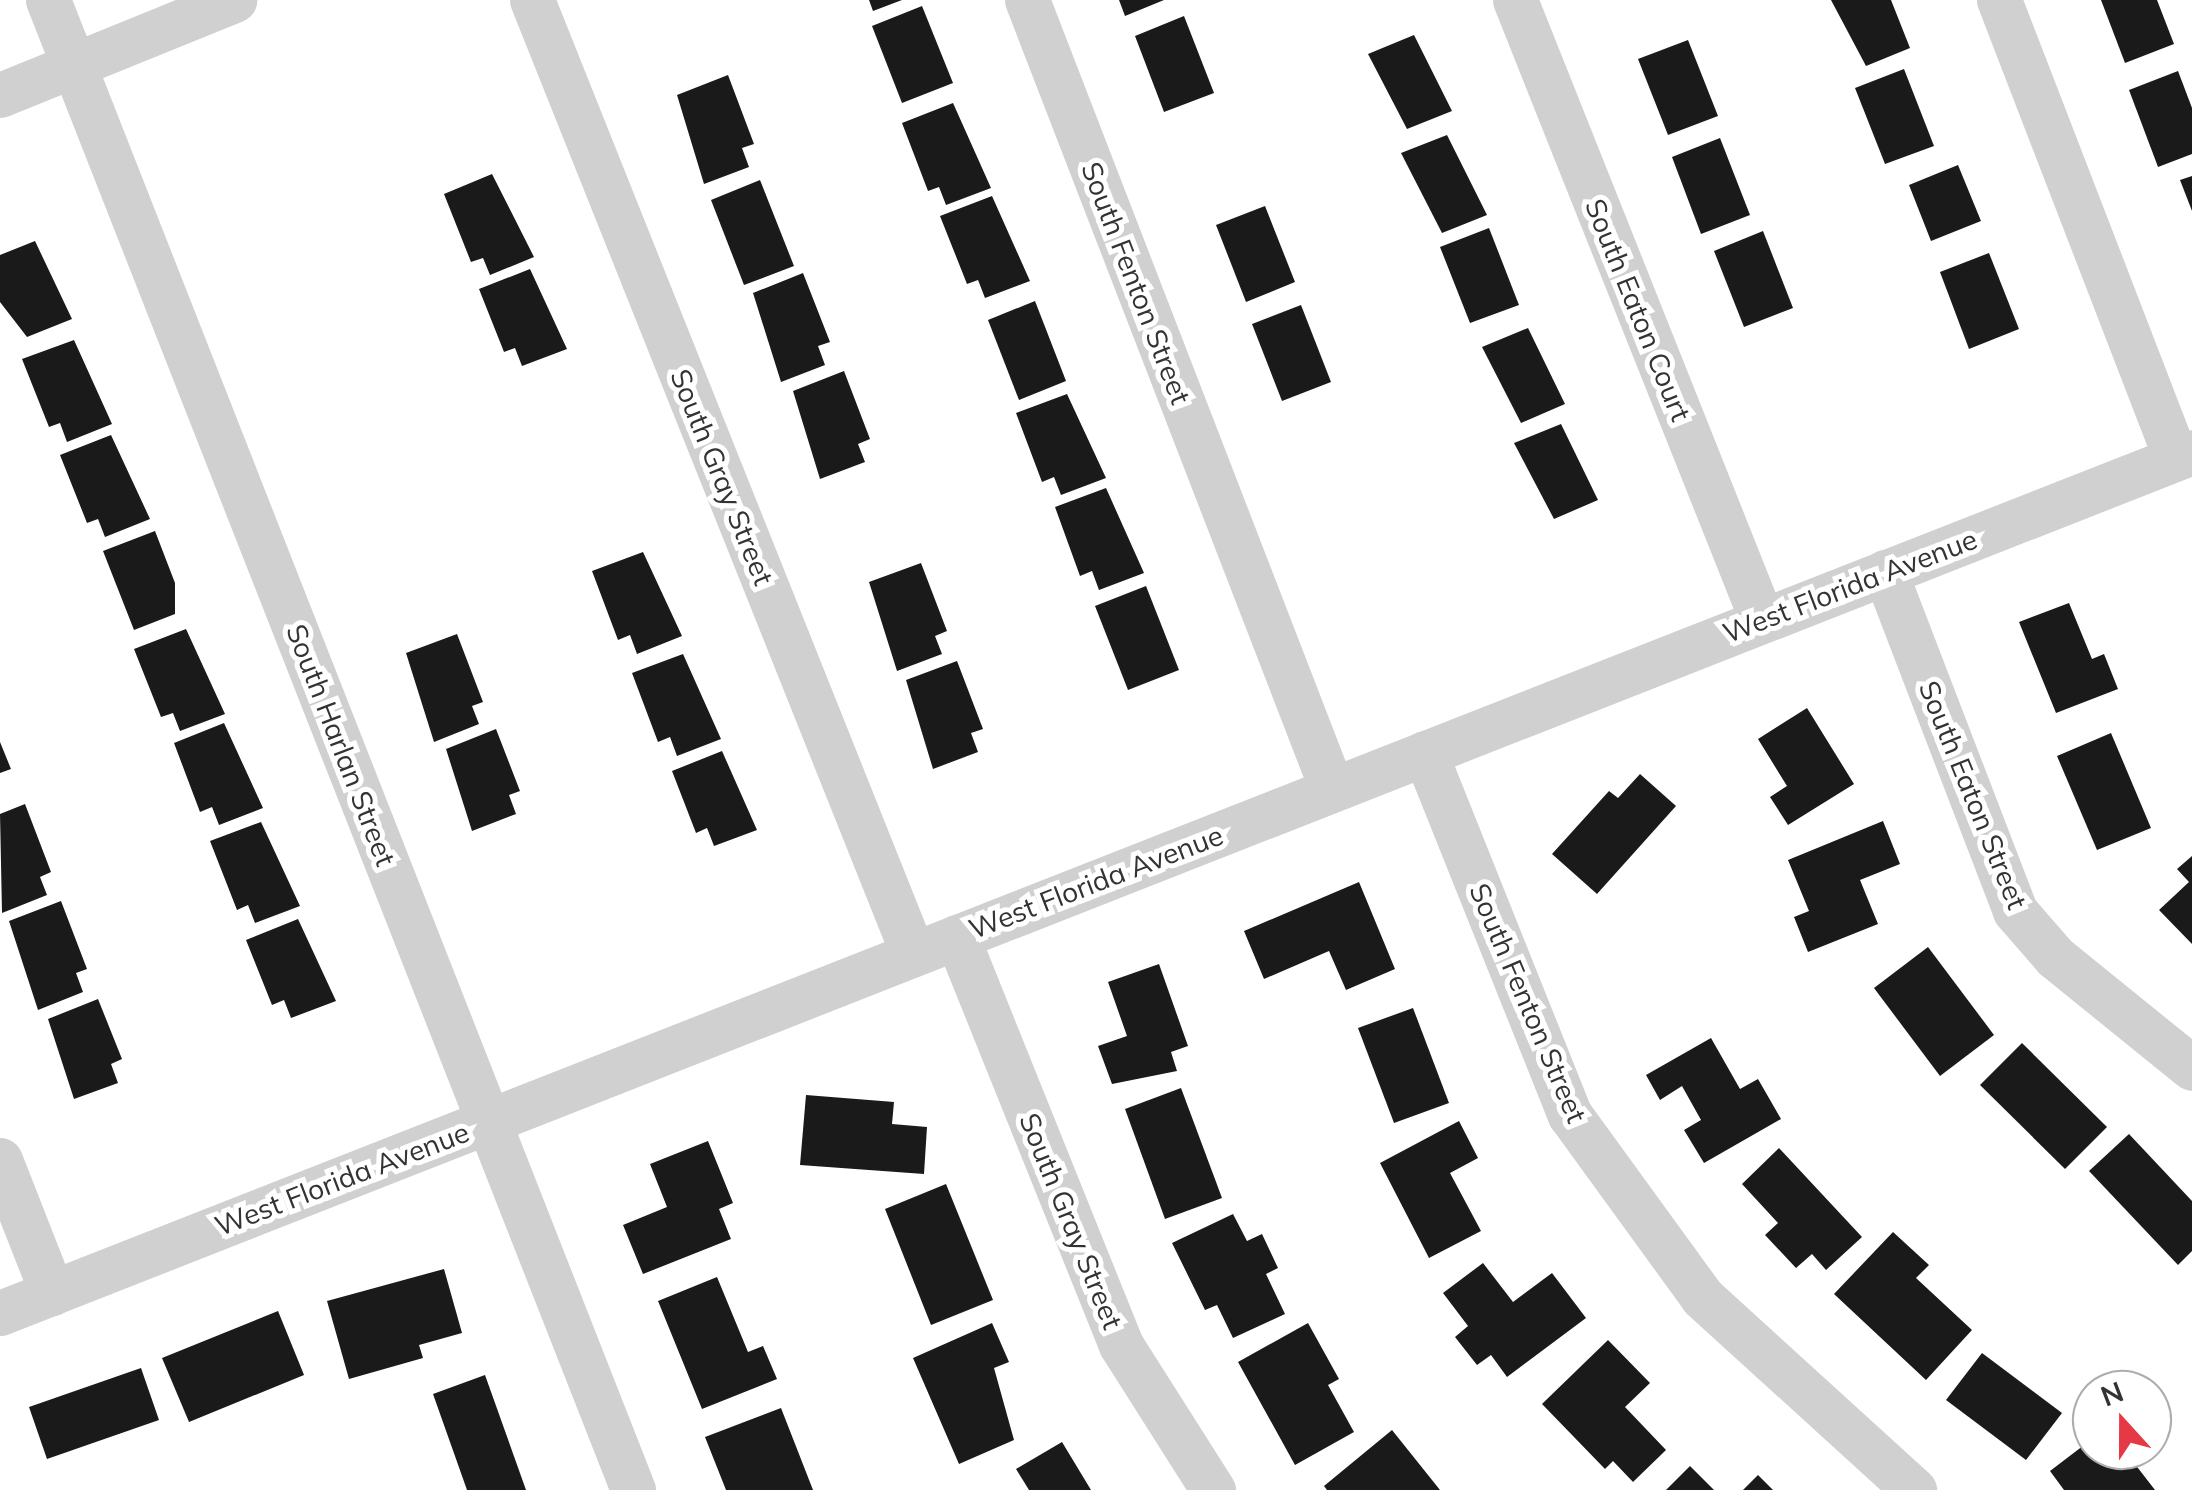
<!DOCTYPE html>
<style>
body{margin:0}
#map{position:relative;width:2192px;height:1490px;overflow:hidden;background:#fff;font-family:Mulish,sans-serif}
div>[style]{position:absolute}
.building>*{inset:0;background:#1a1a1a}
.minor>*{height:45px;margin:-22.5px;padding:0 22.5px;transform-origin:22.5px;border-radius:22.5px;background:#d0d0d0}
span{translate:-50% -50%;white-space:nowrap;text-align:center;line-height:1.15;-webkit-text-stroke:10px #fff;paint-order:stroke}
.street-label{font-size:28px;color:#333}
.north{position:absolute;left:2072px;top:1370px;width:100px;height:100px;box-sizing:border-box;background:#fff;border:2px solid #adadad;border-radius:50%;rotate:339deg;font-size:28px;font-weight:700;line-height:40px;text-align:center;color:#333}
.north::after{content:'';display:block;margin:auto;width:35px;height:45px;background:#e63946;clip-path:polygon(50% 0,100% 100%,50% 72%,0 100%)}
</style>
<div id="map">
<div class="building">
<div style="clip-path:polygon(869px 0,902px 0,873px 11px)"></div>
<div style="clip-path:polygon(1119px 0,1164px 0,1125px 16px)"></div>
<div style="clip-path:polygon(1831px 0,1891px 0,1910px 48px,1866px 66px)"></div>
<div style="clip-path:polygon(2101px 0,2157px 0,2174px 44px,2125px 63px)"></div>
<div style="clip-path:polygon(922px 6px,953px 83px,902px 103px,872px 26px)"></div>
<div style="clip-path:polygon(1184px 16px,1214px 93px,1164px 112px,1135px 36px)"></div>
<div style="clip-path:polygon(1414px 35px,1452px 111px,1407px 129px,1368px 54px)"></div>
<div style="clip-path:polygon(1688px 40px,1718px 116px,1668px 135px,1638px 59px)"></div>
<div style="clip-path:polygon(1904px 69px,1934px 146px,1885px 164px,1855px 88px)"></div>
<div style="clip-path:polygon(2178px 71px,2192px 108px,2192px 154px,2158px 167px,2129px 90px)"></div>
<div style="clip-path:polygon(728px 75px,754px 144px,742px 148px,749px 167px,704px 184px,677px 95px)"></div>
<div style="clip-path:polygon(953px 103px,991px 188px,946px 205px,939px 187px,928px 191px,902px 123px)"></div>
<div style="clip-path:polygon(1447px 135px,1487px 215px,1442px 233px,1401px 153px)"></div>
<div style="clip-path:polygon(1720px 138px,1750px 215px,1701px 234px,1672px 157px)"></div>
<div style="clip-path:polygon(1958px 165px,1981px 221px,1931px 241px,1909px 185px)"></div>
<div style="clip-path:polygon(492px 174px,534px 257px,490px 275px,483px 258px,471px 262px,444px 194px)"></div>
<div style="clip-path:polygon(2192px 176px,2192px 211px,2180px 180px)"></div>
<div style="clip-path:polygon(760px 180px,794px 266px,744px 285px,711px 200px)"></div>
<div style="clip-path:polygon(992px 196px,1030px 281px,985px 298px,978px 280px,967px 284px,940px 216px)"></div>
<div style="clip-path:polygon(1265px 206px,1295px 282px,1246px 302px,1216px 225px)"></div>
<div style="clip-path:polygon(1489px 228px,1519px 305px,1470px 323px,1440px 247px)"></div>
<div style="clip-path:polygon(1763px 231px,1793px 308px,1744px 327px,1714px 251px)"></div>
<div style="clip-path:polygon(35px 241px,72px 319px,27px 337px,0 302px,0 255px)"></div>
<div style="clip-path:polygon(1989px 253px,2019px 329px,1969px 349px,1940px 272px)"></div>
<div style="clip-path:polygon(530px 269px,567px 349px,522px 366px,515px 348px,504px 352px,479px 289px)"></div>
<div style="clip-path:polygon(803px 273px,830px 342px,818px 346px,825px 365px,781px 382px,753px 293px)"></div>
<div style="clip-path:polygon(1035px 301px,1066px 381px,1019px 400px,988px 320px)"></div>
<div style="clip-path:polygon(1301px 305px,1331px 382px,1282px 401px,1252px 324px)"></div>
<div style="clip-path:polygon(1528px 328px,1565px 404px,1521px 423px,1482px 347px)"></div>
<div style="clip-path:polygon(74px 340px,112px 424px,67px 442px,60px 423px,49px 427px,22px 359px)"></div>
<div style="clip-path:polygon(844px 371px,870px 439px,858px 444px,865px 462px,820px 479px,793px 391px)"></div>
<div style="clip-path:polygon(1067px 394px,1106px 478px,1061px 495px,1054px 477px,1042px 482px,1016px 413px)"></div>
<div style="clip-path:polygon(1561px 424px,1598px 500px,1554px 519px,1514px 443px)"></div>
<div style="clip-path:polygon(111px 435px,150px 519px,105px 537px,98px 519px,87px 523px,60px 455px)"></div>
<div style="clip-path:polygon(1106px 488px,1144px 573px,1099px 590px,1092px 571px,1080px 576px,1055px 507px)"></div>
<div style="clip-path:polygon(155px 531px,175px 583px,175px 614px,134px 630px,103px 551px)"></div>
<div style="clip-path:polygon(643px 552px,682px 636px,637px 654px,630px 635px,618px 640px,592px 571px)"></div>
<div style="clip-path:polygon(921px 563px,947px 631px,935px 636px,942px 654px,897px 671px,869px 582px)"></div>
<div style="clip-path:polygon(1146px 586px,1179px 670px,1128px 690px,1095px 606px)"></div>
<div style="clip-path:polygon(2069px 603px,2092px 659px,2104px 654px,2118px 689px,2056px 713px,2019px 622px)"></div>
<div style="clip-path:polygon(186px 629px,225px 714px,180px 731px,173px 713px,161px 717px,134px 649px)"></div>
<div style="clip-path:polygon(457px 634px,483px 702px,472px 706px,479px 724px,434px 742px,406px 653px)"></div>
<div style="clip-path:polygon(683px 654px,721px 739px,677px 756px,670px 737px,658px 742px,632px 673px)"></div>
<div style="clip-path:polygon(957px 661px,983px 729px,971px 733px,978px 752px,933px 769px,906px 680px)"></div>
<div style="clip-path:polygon(1807px 708px,1854px 784px,1788px 825px,1770px 797px,1787px 786px,1758px 739px)"></div>
<div style="clip-path:polygon(224px 723px,263px 808px,219px 825px,212px 807px,200px 812px,174px 743px)"></div>
<div style="clip-path:polygon(496px 729px,520px 791px,509px 795px,516px 814px,472px 831px,446px 749px)"></div>
<div style="clip-path:polygon(2111px 733px,2151px 828px,2097px 850px,2057px 756px)"></div>
<div style="clip-path:polygon(0 742px,11px 769px,0 773px)"></div>
<div style="clip-path:polygon(722px 751px,757px 830px,714px 846px,707px 828px,696px 833px,672px 771px)"></div>
<div style="clip-path:polygon(1640px 774px,1676px 806px,1597px 894px,1552px 854px,1609px 791px,1618px 798px)"></div>
<div style="clip-path:polygon(25px 804px,51px 872px,40px 877px,47px 895px,2px 913px,0 814px)"></div>
<div style="clip-path:polygon(1883px 821px,1900px 864px,1860px 880px,1878px 924px,1808px 952px,1794px 917px,1809px 911px,1788px 860px)"></div>
<div style="clip-path:polygon(261px 822px,300px 906px,255px 923px,248px 905px,237px 910px,210px 841px)"></div>
<div style="clip-path:polygon(2192px 856px,2192px 944px,2159px 910px,2189px 882px,2177px 869px)"></div>
<div style="clip-path:polygon(1359px 882px,1395px 969px,1346px 990px,1329px 951px,1264px 979px,1244px 931px)"></div>
<div style="clip-path:polygon(61px 901px,87px 969px,76px 973px,83px 992px,38px 1010px,9px 921px)"></div>
<div style="clip-path:polygon(298px 919px,336px 1001px,291px 1018px,284px 1000px,272px 1005px,246px 940px)"></div>
<div style="clip-path:polygon(1928px 947px,1994px 1035px,1940px 1076px,1874px 988px)"></div>
<div style="clip-path:polygon(1159px 964px,1188px 1046px,1171px 1052px,1177px 1071px,1112px 1084px,1098px 1046px,1127px 1036px,1108px 982px)"></div>
<div style="clip-path:polygon(98px 999px,122px 1059px,111px 1064px,118px 1083px,74px 1099px,48px 1019px)"></div>
<div style="clip-path:polygon(1413px 1008px,1449px 1103px,1394px 1123px,1358px 1028px)"></div>
<div style="clip-path:polygon(1711px 1038px,1740px 1089px,1758px 1079px,1781px 1119px,1704px 1163px,1684px 1130px,1701px 1120px,1682px 1086px,1660px 1100px,1646px 1075px)"></div>
<div style="clip-path:polygon(2022px 1043px,2107px 1127px,2065px 1169px,1980px 1085px)"></div>
<div style="clip-path:polygon(1181px 1088px,1222px 1198px,1165px 1219px,1125px 1109px)"></div>
<div style="clip-path:polygon(806px 1095px,894px 1102px,892px 1124px,927px 1127px,924px 1174px,800px 1165px)"></div>
<div style="clip-path:polygon(1459px 1121px,1478px 1158px,1450px 1173px,1481px 1231px,1429px 1258px,1380px 1163px)"></div>
<div style="clip-path:polygon(2129px 1134px,2192px 1201px,2192px 1251px,2178px 1265px,2089px 1171px)"></div>
<div style="clip-path:polygon(708px 1141px,733px 1203px,719px 1209px,731px 1239px,643px 1274px,623px 1225px,667px 1207px,650px 1164px)"></div>
<div style="clip-path:polygon(1779px 1148px,1862px 1237px,1826px 1270px,1812px 1254px,1796px 1268px,1765px 1235px,1778px 1223px,1742px 1184px)"></div>
<div style="clip-path:polygon(946px 1184px,993px 1300px,931px 1325px,885px 1209px)"></div>
<div style="clip-path:polygon(1233px 1214px,1247px 1241px,1262px 1234px,1278px 1268px,1266px 1274px,1285px 1314px,1233px 1338px,1217px 1305px,1205px 1310px,1172px 1243px)"></div>
<div style="clip-path:polygon(1893px 1232px,1929px 1265px,1916px 1278px,1972px 1330px,1926px 1380px,1834px 1294px)"></div>
<div style="clip-path:polygon(1483px 1263px,1513px 1302px,1552px 1273px,1586px 1318px,1507px 1377px,1491px 1355px,1477px 1365px,1455px 1337px,1468px 1326px,1443px 1293px)"></div>
<div style="clip-path:polygon(444px 1269px,462px 1333px,419px 1345px,423px 1358px,349px 1379px,327px 1301px)"></div>
<div style="clip-path:polygon(717px 1277px,748px 1352px,763px 1346px,777px 1379px,702px 1409px,658px 1301px)"></div>
<div style="clip-path:polygon(278px 1311px,304px 1375px,189px 1422px,162px 1358px)"></div>
<div style="clip-path:polygon(992px 1323px,1009px 1362px,994px 1368px,1014px 1440px,959px 1464px,913px 1358px)"></div>
<div style="clip-path:polygon(1308px 1323px,1339px 1379px,1328px 1385px,1354px 1432px,1295px 1465px,1238px 1362px)"></div>
<div style="clip-path:polygon(1608px 1340px,1650px 1383px,1625px 1407px,1666px 1450px,1633px 1482px,1613px 1461px,1605px 1469px,1542px 1404px)"></div>
<div style="clip-path:polygon(1982px 1353px,2062px 1413px,2026px 1460px,1946px 1400px)"></div>
<div style="clip-path:polygon(141px 1368px,159px 1420px,47px 1459px,29px 1407px)"></div>
<div style="clip-path:polygon(485px 1375px,526px 1490px,467px 1490px,433px 1394px)"></div>
<div style="clip-path:polygon(781px 1408px,813px 1490px,726px 1490px,705px 1437px)"></div>
<div style="clip-path:polygon(1392px 1430px,1440px 1490px,1327px 1490px,1324px 1486px)"></div>
<div style="clip-path:polygon(2092px 1439px,2092px 1450px,2124px 1450px,2155px 1490px,2064px 1490px,2050px 1471px)"></div>
<div style="clip-path:polygon(1062px 1442px,1091px 1490px,1029px 1490px,1016px 1469px)"></div>
<div style="clip-path:polygon(1690px 1466px,1714px 1490px,1666px 1490px)"></div>
<div style="clip-path:polygon(1758px 1475px,1773px 1490px,1743px 1490px)"></div>
</div>
<div class="minor">
<div style="left:48px;top:0;width:1601px;rotate:68.56deg"></div>
<div style="left:532px;top:0;width:1027px;rotate:68.23deg"></div>
<div style="left:1027px;top:0;width:846px;rotate:68.87deg"></div>
<div style="left:1515px;top:0;width:667px;rotate:68.28deg"></div>
<div style="left:1999px;top:0;width:491px;rotate:68.9deg"></div>
<div style="left:0;top:95px;width:253px;rotate:-22.1deg"></div>
<div style="left:1885px;top:572px;width:363px;rotate:69deg"></div>
<div style="left:2015px;top:911px;width:61px;rotate:49deg"></div>
<div style="left:2055px;top:957px;width:176px;rotate:39deg"></div>
<div style="left:1425px;top:753px;width:390px;rotate:68.2deg"></div>
<div style="left:1570px;top:1115px;width:225px;rotate:54deg"></div>
<div style="left:1702px;top:1297px;width:287px;rotate:42.3deg"></div>
<div style="left:957px;top:937px;width:440px;rotate:68.1deg"></div>
<div style="left:1121px;top:1345px;width:172px;rotate:57.6deg"></div>
<div style="left:0;top:1160px;width:143px;rotate:68.6deg"></div>
<div style="left:0;top:1313px;width:2355px;rotate:-21.44deg"></div>
</div>
<div class="street-label">
<span style="left:1136px;top:283px;rotate:69deg">South Fenton Street</span>
<span style="left:1638px;top:310px;rotate:68deg">South Eaton Court</span>
<span style="left:722px;top:477px;rotate:68deg">South Gray Street</span>
<span style="left:1850px;top:586px;rotate:-21deg">West Florida Avenue</span>
<span style="left:341px;top:745px;rotate:69deg">South Harlan Street</span>
<span style="left:1973px;top:795px;rotate:68deg">South Eaton Street</span>
<span style="left:1096px;top:882px;rotate:-21deg">West Florida Avenue</span>
<span style="left:1528px;top:1003px;rotate:67deg">South Fenton Street</span>
<span style="left:342px;top:1179px;rotate:-21deg">West Florida Avenue</span>
<span style="left:1071px;top:1221px;rotate:68deg">South Gray Street</span>
</div>
<div class="north">N</div>
</div>
